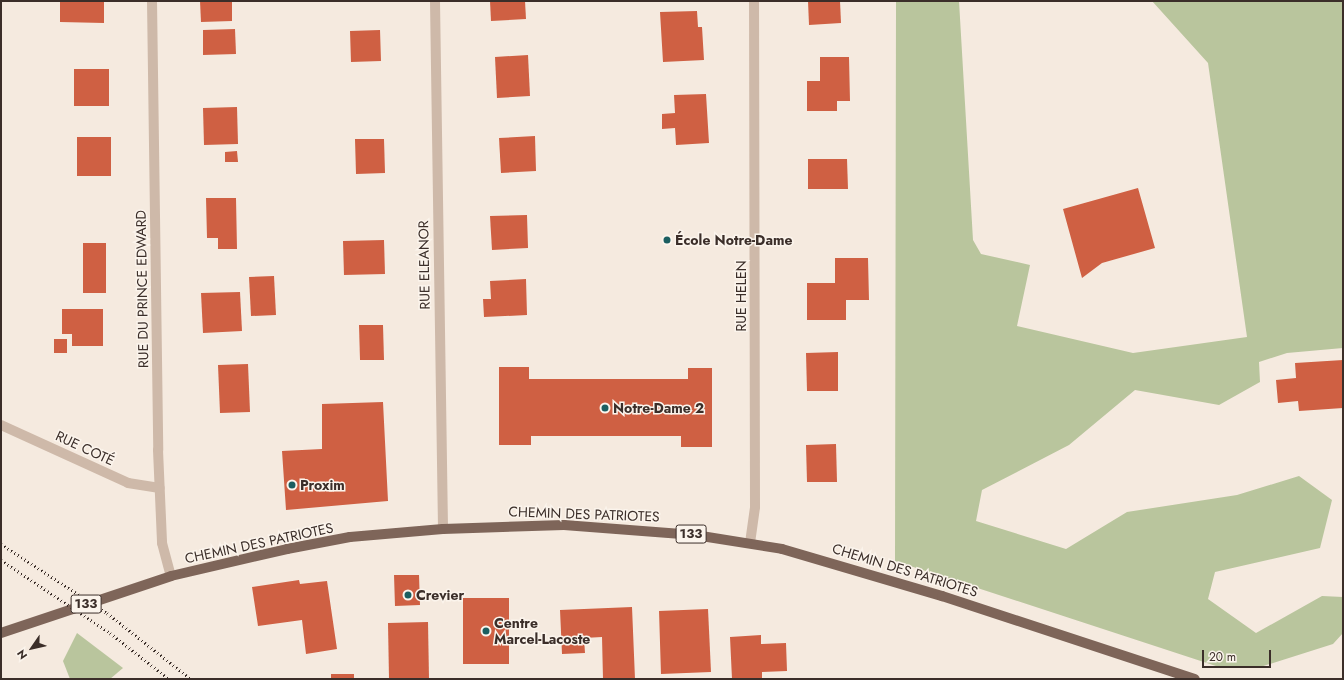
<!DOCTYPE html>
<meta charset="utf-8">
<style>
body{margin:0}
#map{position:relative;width:1344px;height:680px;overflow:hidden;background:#f5eadf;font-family:Jost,sans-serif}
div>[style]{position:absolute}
.green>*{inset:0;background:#b9c59d}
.building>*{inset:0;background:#cf6043}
.minor>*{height:10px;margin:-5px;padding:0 5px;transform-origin:5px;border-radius:5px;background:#ceb9a9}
.major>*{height:10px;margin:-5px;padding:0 5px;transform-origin:5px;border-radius:5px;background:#7e6559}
.rail>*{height:3px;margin-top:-1.5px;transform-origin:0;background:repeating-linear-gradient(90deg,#3b2e29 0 1px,transparent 0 4px)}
.dots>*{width:11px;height:11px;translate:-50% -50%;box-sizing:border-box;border:2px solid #fbf4ec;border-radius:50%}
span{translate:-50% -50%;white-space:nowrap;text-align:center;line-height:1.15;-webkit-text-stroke:3px #fbf4ec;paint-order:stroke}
.shield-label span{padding:1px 3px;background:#fbf4ec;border:1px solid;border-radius:3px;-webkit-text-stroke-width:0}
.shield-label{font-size:13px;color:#3b2e29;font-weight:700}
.poi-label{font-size:14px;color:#3b2e29;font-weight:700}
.left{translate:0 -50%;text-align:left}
.street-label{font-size:14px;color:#3b2e29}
.frame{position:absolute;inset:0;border:2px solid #3b2e29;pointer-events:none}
.north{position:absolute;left:12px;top:628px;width:40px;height:40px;-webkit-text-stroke:3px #fbf4ec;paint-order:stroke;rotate:236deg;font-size:11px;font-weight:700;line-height:16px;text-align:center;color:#3b2e29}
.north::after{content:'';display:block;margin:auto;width:14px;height:18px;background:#3b2e29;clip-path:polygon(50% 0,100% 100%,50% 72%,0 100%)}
.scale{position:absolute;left:1202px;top:650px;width:69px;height:18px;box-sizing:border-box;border:2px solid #3b2e29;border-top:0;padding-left:5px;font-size:12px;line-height:14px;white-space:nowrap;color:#3b2e29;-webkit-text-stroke:3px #fbf4ec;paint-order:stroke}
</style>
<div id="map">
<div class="green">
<div style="clip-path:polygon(896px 1px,959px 1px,973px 240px,981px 254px,1030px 265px,1017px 326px,1133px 353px,1247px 337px,1208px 63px,1152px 1px,1343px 1px,1343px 348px,1287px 353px,1259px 362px,1260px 382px,1219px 405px,1135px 390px,1069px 445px,982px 490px,976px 521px,1066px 549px,1127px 512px,1237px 495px,1299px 476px,1332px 500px,1320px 548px,1215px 572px,1208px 599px,1256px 633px,1322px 596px,1343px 597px,1343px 633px,1333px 644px,1257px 668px,1216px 666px,895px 561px)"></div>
<div style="clip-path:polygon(77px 633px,123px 668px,110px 679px,70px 679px,63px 661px)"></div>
</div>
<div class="building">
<div style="clip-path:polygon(60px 1px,104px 1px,104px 23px,60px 22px)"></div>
<div style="clip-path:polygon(200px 1px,232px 1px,232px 21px,201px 22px)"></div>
<div style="clip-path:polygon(490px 1px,525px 1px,526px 19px,491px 21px)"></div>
<div style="clip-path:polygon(808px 1px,840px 1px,841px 23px,809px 25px)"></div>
<div style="clip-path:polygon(697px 11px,698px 27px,702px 27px,704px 60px,663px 62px,660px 12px)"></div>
<div style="clip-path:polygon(235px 29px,236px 54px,203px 55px,203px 30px)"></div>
<div style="clip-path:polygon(380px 30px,381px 61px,351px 62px,350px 31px)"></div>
<div style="clip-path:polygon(528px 55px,530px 96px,497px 98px,495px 57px)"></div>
<div style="clip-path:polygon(820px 57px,849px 57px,850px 101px,837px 101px,837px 111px,807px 111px,807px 81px,820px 81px)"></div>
<div style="clip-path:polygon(74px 69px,109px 69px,109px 106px,74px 106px)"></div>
<div style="clip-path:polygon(706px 94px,709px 143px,676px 145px,675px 128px,662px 129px,662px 114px,675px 113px,674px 95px)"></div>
<div style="clip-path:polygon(237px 107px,238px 144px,204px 145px,203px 108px)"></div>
<div style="clip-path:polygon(535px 136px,536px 171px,501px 173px,499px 138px)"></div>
<div style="clip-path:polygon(77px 137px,111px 137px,111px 176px,77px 176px)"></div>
<div style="clip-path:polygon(355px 139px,384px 139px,385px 173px,356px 174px)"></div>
<div style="clip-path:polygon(237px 151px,238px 162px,225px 162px,225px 152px)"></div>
<div style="clip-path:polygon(808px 159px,847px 159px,848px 189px,808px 189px)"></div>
<div style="clip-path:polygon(1138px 188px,1155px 248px,1102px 263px,1082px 278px,1063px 209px)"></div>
<div style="clip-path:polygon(206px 198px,236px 198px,237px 249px,218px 249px,218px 238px,207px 238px)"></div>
<div style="clip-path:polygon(527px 215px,528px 248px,492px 250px,490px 216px)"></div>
<div style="clip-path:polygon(384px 240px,385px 274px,344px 275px,343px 241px)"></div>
<div style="clip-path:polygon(83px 243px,106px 243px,106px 293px,83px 293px)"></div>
<div style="clip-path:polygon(835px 258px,868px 258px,869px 300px,846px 300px,846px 320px,807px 320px,807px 283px,835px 283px)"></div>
<div style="clip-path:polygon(274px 276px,276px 315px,251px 316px,249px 277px)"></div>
<div style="clip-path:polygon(526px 279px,527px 315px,484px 317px,483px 299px,491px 299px,490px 281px)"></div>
<div style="clip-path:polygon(240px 292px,242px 331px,203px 333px,201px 293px)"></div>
<div style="clip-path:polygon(62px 309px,103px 309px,103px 346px,72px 346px,72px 334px,62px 334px)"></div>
<div style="clip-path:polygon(359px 325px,383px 325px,384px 360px,360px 360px)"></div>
<div style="clip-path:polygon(54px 339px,67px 339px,67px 353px,54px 353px)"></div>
<div style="clip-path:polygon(838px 352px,838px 391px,807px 391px,806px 353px)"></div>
<div style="clip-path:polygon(1343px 360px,1343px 408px,1299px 411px,1298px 401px,1278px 403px,1276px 380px,1296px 378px,1295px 363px)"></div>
<div style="clip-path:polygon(248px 364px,250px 412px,220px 413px,218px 365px)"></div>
<div style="clip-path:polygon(499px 367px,529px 367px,529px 379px,688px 379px,688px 368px,712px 368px,712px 447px,681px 447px,681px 436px,531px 436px,531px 445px,499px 445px)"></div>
<div style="clip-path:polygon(383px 402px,388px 501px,286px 510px,282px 451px,322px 449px,322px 404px)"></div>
<div style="clip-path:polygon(836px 444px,837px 482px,807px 482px,806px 445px)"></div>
<div style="clip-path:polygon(394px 575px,419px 575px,420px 605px,395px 606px)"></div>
<div style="clip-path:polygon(299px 580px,300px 584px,327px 581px,337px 649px,306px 654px,302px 620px,258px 626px,252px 587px)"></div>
<div style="clip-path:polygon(463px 598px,509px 598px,509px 664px,463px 664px)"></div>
<div style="clip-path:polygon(632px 607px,635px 679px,603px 679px,602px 637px,584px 638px,585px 653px,562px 654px,560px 610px)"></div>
<div style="clip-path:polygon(708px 609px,711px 672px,661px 674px,659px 611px)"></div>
<div style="clip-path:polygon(428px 622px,429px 679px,389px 679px,388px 623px)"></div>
<div style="clip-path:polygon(761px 635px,761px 644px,786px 643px,787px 671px,762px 672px,762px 679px,732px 679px,730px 637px)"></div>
<div style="clip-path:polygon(331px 674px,354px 674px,354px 679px,331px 679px)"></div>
</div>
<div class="minor">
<div style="left:152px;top:1px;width:449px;rotate:89.2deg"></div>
<div style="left:158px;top:450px;width:93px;rotate:87.5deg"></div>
<div style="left:162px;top:543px;width:34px;rotate:75deg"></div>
<div style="left:435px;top:1px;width:528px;rotate:89.13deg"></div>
<div style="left:1px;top:425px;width:140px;rotate:24.5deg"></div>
<div style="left:128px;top:483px;width:32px;rotate:9deg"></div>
<div style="left:750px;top:543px;width:36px;rotate:-82deg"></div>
<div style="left:755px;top:507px;width:506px;rotate:-90.11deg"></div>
</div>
<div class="major">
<div style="left:1px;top:633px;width:179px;rotate:-18.5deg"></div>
<div style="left:171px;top:576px;width:119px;rotate:-13.1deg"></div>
<div style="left:287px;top:549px;width:64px;rotate:-10.8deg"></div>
<div style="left:350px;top:537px;width:93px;rotate:-4.9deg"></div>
<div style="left:443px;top:529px;width:121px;rotate:-1.9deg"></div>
<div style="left:564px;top:525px;width:131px;rotate:4.4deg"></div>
<div style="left:695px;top:535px;width:88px;rotate:9.1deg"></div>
<div style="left:782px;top:549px;width:167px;rotate:16.4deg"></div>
<div style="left:942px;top:596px;width:266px;rotate:18.2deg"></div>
</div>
<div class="rail">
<div style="left:1px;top:544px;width:126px;rotate:33.1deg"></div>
<div style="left:107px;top:613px;width:107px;rotate:38.2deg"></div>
<div style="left:1px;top:560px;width:131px;rotate:33.8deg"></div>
<div style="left:110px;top:633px;width:75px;rotate:37.9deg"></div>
</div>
<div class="dots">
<div style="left:667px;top:240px;background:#1b5e60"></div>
<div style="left:605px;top:408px;background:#1b5e60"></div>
<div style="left:292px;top:485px;background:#1b5e60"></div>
<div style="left:408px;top:595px;background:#1b5e60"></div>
<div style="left:486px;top:631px;background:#1b5e60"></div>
</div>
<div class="shield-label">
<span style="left:691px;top:534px">133</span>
<span style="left:86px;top:604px">133</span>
</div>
<div class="poi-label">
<span class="left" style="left:675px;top:240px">École Notre-Dame</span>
<span class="left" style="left:613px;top:408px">Notre-Dame 2</span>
<span class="left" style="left:300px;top:485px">Proxim</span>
<span class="left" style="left:416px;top:595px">Crevier</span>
<span class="left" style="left:494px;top:631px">Centre<br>Marcel-Lacoste</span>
</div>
<div class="street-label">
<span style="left:424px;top:265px;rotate:-91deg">RUE ELEANOR</span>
<span style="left:142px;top:289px;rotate:-91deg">RUE DU PRINCE EDWARD</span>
<span style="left:741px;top:296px;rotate:-90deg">RUE HELEN</span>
<span style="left:85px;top:448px;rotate:25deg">RUE COTÉ</span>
<span style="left:584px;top:514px;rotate:2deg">CHEMIN DES PATRIOTES</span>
<span style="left:259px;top:543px;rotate:-12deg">CHEMIN DES PATRIOTES</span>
<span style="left:905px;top:570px;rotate:17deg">CHEMIN DES PATRIOTES</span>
</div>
<div class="frame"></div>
<div class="north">N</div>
<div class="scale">20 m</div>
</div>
